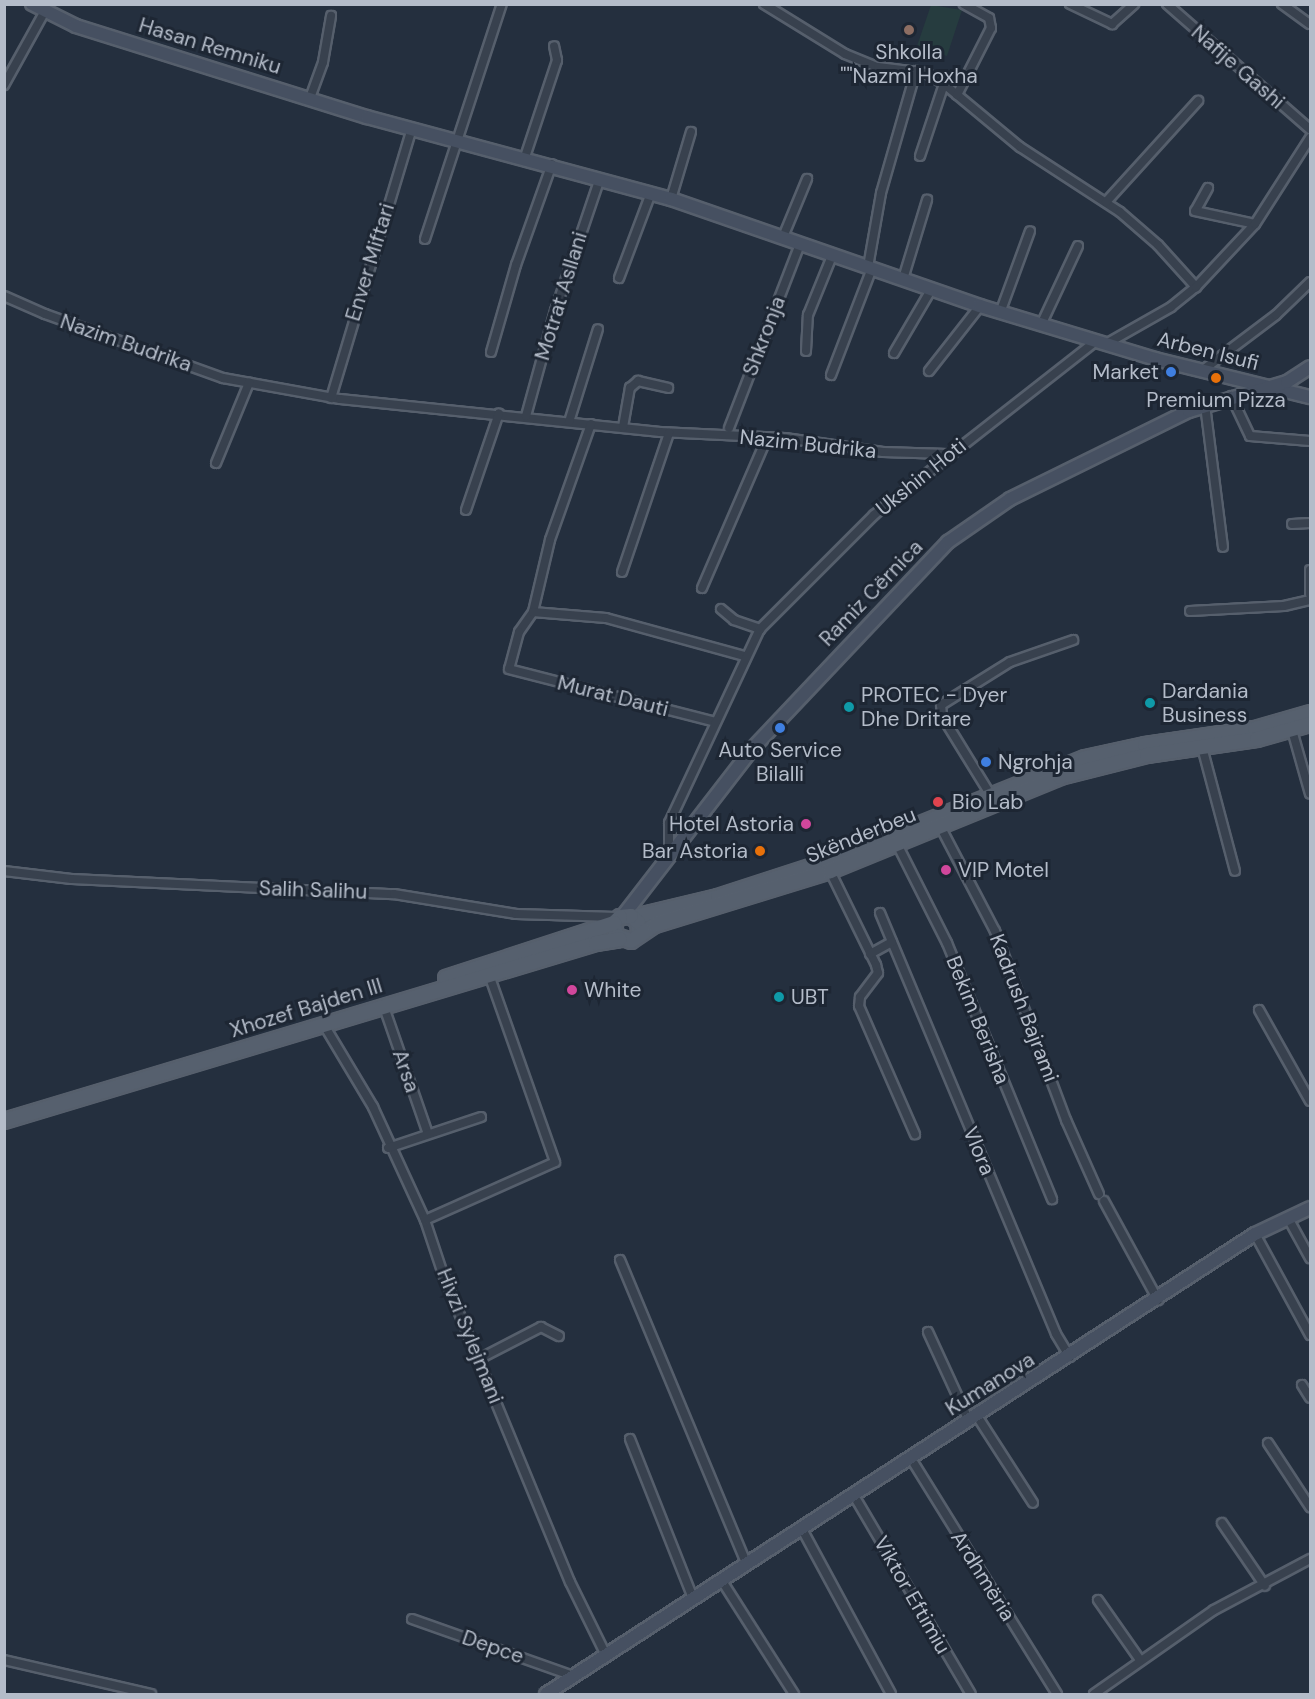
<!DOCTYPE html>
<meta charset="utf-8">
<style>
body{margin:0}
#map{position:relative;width:1315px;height:1699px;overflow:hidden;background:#242f3e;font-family:"DM Sans",sans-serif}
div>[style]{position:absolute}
.green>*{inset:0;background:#263c3f}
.roads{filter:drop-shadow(2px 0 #565f6c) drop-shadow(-2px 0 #565f6c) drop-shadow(0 2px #565f6c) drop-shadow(0 -2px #565f6c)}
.street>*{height:8px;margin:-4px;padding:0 4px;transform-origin:4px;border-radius:4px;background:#38414e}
.secondary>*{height:12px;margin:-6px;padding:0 6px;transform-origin:6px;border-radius:6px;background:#465061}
.primary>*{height:14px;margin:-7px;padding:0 7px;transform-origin:7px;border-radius:7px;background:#56606e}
.dots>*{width:16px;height:16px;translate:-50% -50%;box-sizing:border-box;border:3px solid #1d2633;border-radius:50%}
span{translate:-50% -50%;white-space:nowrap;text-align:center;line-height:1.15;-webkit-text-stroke:6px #1d2633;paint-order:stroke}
.street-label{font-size:21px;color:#b4bcc9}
.poi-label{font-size:21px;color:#b4bcc9}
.right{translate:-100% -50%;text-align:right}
.left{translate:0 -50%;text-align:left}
.frame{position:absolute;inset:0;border:6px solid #b4bcc9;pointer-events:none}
</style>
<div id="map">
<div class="green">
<div style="clip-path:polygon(931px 5px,962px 10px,947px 56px,917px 46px)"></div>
</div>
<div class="roads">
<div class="street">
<div style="left:764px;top:4px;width:95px;rotate:31.7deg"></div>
<div style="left:845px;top:54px;width:35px;rotate:22deg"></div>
<div style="left:878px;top:67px;width:48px;rotate:7.1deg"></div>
<div style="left:926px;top:73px;width:21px;rotate:31deg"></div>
<div style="left:944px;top:84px;width:99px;rotate:39.7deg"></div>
<div style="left:1020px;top:147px;width:119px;rotate:33deg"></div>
<div style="left:1120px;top:212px;width:50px;rotate:41deg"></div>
<div style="left:1158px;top:245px;width:57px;rotate:47.9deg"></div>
<div style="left:1070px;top:4px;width:47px;rotate:25.5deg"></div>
<div style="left:1112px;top:24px;width:30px;rotate:-42deg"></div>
<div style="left:1167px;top:4px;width:190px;rotate:41.2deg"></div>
<div style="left:1282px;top:4px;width:34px;rotate:36deg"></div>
<div style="left:4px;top:85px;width:85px;rotate:-61deg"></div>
<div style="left:957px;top:95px;width:75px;rotate:-63.1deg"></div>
<div style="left:991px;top:28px;width:10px;rotate:-101deg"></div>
<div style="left:989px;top:18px;width:29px;rotate:-151deg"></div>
<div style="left:310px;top:98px;width:38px;rotate:-70deg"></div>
<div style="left:323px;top:62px;width:47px;rotate:-80.1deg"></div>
<div style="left:920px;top:156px;width:76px;rotate:-71.6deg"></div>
<div style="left:525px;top:157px;width:102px;rotate:-71.7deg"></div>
<div style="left:557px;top:60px;width:14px;rotate:-102deg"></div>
<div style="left:1208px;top:188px;width:26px;rotate:119deg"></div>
<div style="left:1195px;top:211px;width:61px;rotate:12.2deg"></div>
<div style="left:671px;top:199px;width:70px;rotate:-73.4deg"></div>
<div style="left:1106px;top:202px;width:137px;rotate:-47.7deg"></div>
<div style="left:783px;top:237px;width:63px;rotate:-67.5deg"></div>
<div style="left:425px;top:239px;width:247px;rotate:-71.9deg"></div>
<div style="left:868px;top:267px;width:75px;rotate:-80deg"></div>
<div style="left:881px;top:193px;width:127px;rotate:-74deg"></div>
<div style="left:619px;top:278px;width:91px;rotate:-69.4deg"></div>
<div style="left:903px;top:279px;width:83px;rotate:-73.1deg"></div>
<div style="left:4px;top:296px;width:45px;rotate:23.7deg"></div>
<div style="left:45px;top:314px;width:189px;rotate:19.8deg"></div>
<div style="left:223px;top:378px;width:119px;rotate:10.2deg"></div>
<div style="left:340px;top:399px;width:322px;rotate:5.9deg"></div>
<div style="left:660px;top:432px;width:125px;rotate:2.7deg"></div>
<div style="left:785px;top:438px;width:99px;rotate:8.1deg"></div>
<div style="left:883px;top:452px;width:64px;rotate:1.8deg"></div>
<div style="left:1000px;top:313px;width:87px;rotate:-69.9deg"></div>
<div style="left:1041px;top:325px;width:87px;rotate:-64.9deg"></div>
<div style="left:1106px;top:344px;width:75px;rotate:-29.6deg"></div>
<div style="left:1171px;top:307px;width:32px;rotate:-39deg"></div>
<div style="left:1196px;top:287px;width:86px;rotate:-46.9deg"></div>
<div style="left:1255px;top:224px;width:102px;rotate:-57.4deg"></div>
<div style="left:806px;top:351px;width:36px;rotate:-87deg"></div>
<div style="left:808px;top:315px;width:64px;rotate:-67.9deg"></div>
<div style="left:491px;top:352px;width:91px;rotate:-74deg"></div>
<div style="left:516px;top:265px;width:107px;rotate:-70.4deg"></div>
<div style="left:894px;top:353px;width:73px;rotate:-59.6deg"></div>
<div style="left:1203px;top:370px;width:91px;rotate:-37deg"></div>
<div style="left:1276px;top:315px;width:47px;rotate:-44.1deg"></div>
<div style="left:929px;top:371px;width:83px;rotate:-51.9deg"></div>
<div style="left:831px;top:375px;width:115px;rotate:-69deg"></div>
<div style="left:1231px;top:396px;width:44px;rotate:64.6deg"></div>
<div style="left:1250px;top:436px;width:60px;rotate:4.8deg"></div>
<div style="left:331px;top:398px;width:282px;rotate:-73.3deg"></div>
<div style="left:1205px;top:405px;width:143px;rotate:82.8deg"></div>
<div style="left:526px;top:416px;width:109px;rotate:-74.6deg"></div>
<div style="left:555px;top:311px;width:140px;rotate:-71.3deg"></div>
<div style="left:569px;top:422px;width:97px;rotate:-72.7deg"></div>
<div style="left:591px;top:424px;width:123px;rotate:109.5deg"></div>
<div style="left:550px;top:540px;width:74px;rotate:103.3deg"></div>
<div style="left:533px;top:612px;width:24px;rotate:125deg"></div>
<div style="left:519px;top:632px;width:38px;rotate:105deg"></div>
<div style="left:509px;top:669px;width:213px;rotate:14.4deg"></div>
<div style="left:623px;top:427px;width:40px;rotate:-80deg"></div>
<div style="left:630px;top:388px;width:11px;rotate:-41deg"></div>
<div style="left:638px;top:381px;width:31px;rotate:13deg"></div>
<div style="left:729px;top:428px;width:197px;rotate:-68.9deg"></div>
<div style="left:216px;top:463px;width:87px;rotate:-67.6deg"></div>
<div style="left:466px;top:510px;width:102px;rotate:-71.2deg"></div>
<div style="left:1292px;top:524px;width:18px;rotate:-3deg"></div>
<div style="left:1310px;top:570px;width:24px;rotate:90deg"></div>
<div style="left:622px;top:572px;width:147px;rotate:-71.3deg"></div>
<div style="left:702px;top:588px;width:163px;rotate:-66.6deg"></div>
<div style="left:721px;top:609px;width:17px;rotate:40deg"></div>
<div style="left:734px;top:620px;width:28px;rotate:19deg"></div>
<div style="left:1190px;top:611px;width:94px;rotate:-3deg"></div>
<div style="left:1284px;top:606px;width:27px;rotate:-13deg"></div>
<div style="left:533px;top:612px;width:73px;rotate:4.7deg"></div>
<div style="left:606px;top:618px;width:143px;rotate:15.4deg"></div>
<div style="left:1292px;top:730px;width:66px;rotate:74.3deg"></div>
<div style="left:1202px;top:747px;width:128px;rotate:75.1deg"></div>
<div style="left:990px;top:794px;width:92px;rotate:-121.6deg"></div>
<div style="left:942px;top:716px;width:11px;rotate:-95deg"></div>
<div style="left:941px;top:705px;width:81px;rotate:-31.9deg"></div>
<div style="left:1010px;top:662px;width:67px;rotate:-19.2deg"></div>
<div style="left:940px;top:826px;width:119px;rotate:62.4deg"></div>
<div style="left:995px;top:931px;width:202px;rotate:69.4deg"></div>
<div style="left:1066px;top:1120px;width:81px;rotate:66deg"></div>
<div style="left:897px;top:844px;width:111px;rotate:63.2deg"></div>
<div style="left:947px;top:943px;width:277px;rotate:67.7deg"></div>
<div style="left:669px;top:852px;width:29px;rotate:-90deg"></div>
<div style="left:669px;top:823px;width:214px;rotate:-64.9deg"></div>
<div style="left:760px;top:629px;width:161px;rotate:-45deg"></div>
<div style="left:874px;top:515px;width:282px;rotate:-38.1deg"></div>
<div style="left:4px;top:871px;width:68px;rotate:6.7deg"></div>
<div style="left:72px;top:879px;width:322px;rotate:2.7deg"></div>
<div style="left:394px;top:894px;width:124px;rotate:9.3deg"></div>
<div style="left:516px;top:914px;width:100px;rotate:1.7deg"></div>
<div style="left:830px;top:871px;width:105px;rotate:63.9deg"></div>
<div style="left:876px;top:965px;width:8px;rotate:76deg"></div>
<div style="left:878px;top:973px;width:30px;rotate:127deg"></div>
<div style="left:860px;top:997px;width:9px;rotate:96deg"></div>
<div style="left:859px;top:1006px;width:140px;rotate:66.4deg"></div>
<div style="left:880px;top:913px;width:456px;rotate:67.3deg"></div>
<div style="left:1056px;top:1334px;width:27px;rotate:59deg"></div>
<div style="left:870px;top:954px;width:25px;rotate:-29deg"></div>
<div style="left:384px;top:1007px;width:134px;rotate:70.9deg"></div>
<div style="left:1259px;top:1010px;width:104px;rotate:60.7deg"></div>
<div style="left:324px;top:1025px;width:96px;rotate:59.1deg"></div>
<div style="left:373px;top:1107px;width:124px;rotate:65.3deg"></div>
<div style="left:425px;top:1220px;width:57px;rotate:71.6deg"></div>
<div style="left:443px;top:1274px;width:333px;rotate:67.6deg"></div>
<div style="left:570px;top:1582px;width:79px;rotate:63.8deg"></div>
<div style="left:388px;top:1148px;width:98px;rotate:-18.4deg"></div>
<div style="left:1104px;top:1201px;width:113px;rotate:61.4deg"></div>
<div style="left:1288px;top:1218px;width:46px;rotate:61.2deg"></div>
<div style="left:425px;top:1220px;width:142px;rotate:-24deg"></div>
<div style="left:555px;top:1162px;width:198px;rotate:-109.4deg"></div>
<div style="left:1255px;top:1234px;width:115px;rotate:61.4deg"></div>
<div style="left:620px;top:1260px;width:330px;rotate:67.4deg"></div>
<div style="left:928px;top:1332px;width:98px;rotate:65.3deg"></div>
<div style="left:479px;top:1359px;width:70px;rotate:-27.3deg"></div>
<div style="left:541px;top:1327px;width:20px;rotate:27deg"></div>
<div style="left:1302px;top:1385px;width:15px;rotate:58deg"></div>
<div style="left:977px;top:1416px;width:103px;rotate:57.2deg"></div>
<div style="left:630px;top:1439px;width:171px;rotate:68.4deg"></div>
<div style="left:1268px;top:1443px;width:77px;rotate:56.7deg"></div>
<div style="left:910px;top:1457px;width:279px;rotate:58.2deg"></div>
<div style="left:853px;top:1494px;width:232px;rotate:59.5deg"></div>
<div style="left:1222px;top:1523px;width:76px;rotate:55.7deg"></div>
<div style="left:803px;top:1531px;width:185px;rotate:61.6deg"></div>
<div style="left:722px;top:1581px;width:134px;rotate:57.5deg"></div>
<div style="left:1098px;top:1600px;width:73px;rotate:55deg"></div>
<div style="left:412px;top:1619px;width:171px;rotate:19.5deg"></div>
<div style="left:4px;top:1660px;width:151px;rotate:13deg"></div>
<div style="left:1094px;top:1694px;width:146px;rotate:-35deg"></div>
<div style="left:1214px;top:1610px;width:109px;rotate:-28deg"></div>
</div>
<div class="secondary">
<div style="left:32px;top:4px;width:49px;rotate:26.6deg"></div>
<div style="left:76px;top:26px;width:305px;rotate:17.4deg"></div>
<div style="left:367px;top:117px;width:315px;rotate:15.1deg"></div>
<div style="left:671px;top:199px;width:327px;rotate:19.1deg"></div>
<div style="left:980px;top:306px;width:183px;rotate:16.8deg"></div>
<div style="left:1155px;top:359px;width:160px;rotate:13.8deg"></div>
<div style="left:623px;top:916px;width:212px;rotate:-52.3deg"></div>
<div style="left:753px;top:748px;width:284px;rotate:-46.6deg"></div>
<div style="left:948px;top:542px;width:75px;rotate:-34.7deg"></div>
<div style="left:1010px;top:499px;width:199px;rotate:-26.2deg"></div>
<div style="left:1189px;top:411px;width:102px;rotate:-16.5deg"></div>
<div style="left:1287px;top:382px;width:27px;rotate:-33deg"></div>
<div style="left:546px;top:1694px;width:845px;rotate:-32.98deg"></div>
<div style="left:1255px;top:1234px;width:61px;rotate:-25.3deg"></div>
</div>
<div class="primary">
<div style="left:634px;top:917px;width:86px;rotate:-13.4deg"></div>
<div style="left:718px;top:897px;width:114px;rotate:-18deg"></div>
<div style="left:826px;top:862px;width:279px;rotate:-21.9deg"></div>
<div style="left:1085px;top:758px;width:61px;rotate:-12.2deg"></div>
<div style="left:1145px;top:745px;width:111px;rotate:-8.3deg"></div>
<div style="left:1255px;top:729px;width:57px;rotate:-16.2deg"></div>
<div style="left:639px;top:933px;width:11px;rotate:-95deg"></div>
<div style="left:638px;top:922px;width:9px;rotate:-139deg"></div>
<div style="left:631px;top:916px;width:11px;rotate:175deg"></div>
<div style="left:620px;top:917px;width:8px;rotate:135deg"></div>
<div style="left:614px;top:923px;width:13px;rotate:81deg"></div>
<div style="left:616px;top:936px;width:16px;rotate:18deg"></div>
<div style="left:631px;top:941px;width:29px;rotate:-34deg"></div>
<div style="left:655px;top:925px;width:183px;rotate:-17.1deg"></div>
<div style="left:830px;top:871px;width:248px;rotate:-22.2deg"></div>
<div style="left:1060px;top:777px;width:90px;rotate:-14.2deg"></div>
<div style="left:1147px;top:755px;width:111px;rotate:-8.3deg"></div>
<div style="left:1257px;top:739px;width:55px;rotate:-15.8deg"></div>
<div style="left:446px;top:978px;width:177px;rotate:-18.1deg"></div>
<div style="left:4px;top:1121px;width:618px;rotate:-16.73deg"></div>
<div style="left:596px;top:943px;width:24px;rotate:-9deg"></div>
</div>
</div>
<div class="dots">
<div style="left:909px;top:30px;background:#8d6e63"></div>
<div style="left:1171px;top:372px;background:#3f7fe0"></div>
<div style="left:1216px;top:378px;background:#e8710a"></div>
<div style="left:1150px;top:703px;background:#0f9aa8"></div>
<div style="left:849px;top:707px;background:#0f9aa8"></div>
<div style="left:780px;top:728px;background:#3f7fe0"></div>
<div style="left:986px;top:762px;background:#3f7fe0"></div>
<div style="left:938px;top:802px;background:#e0444e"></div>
<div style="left:806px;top:824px;background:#d1479c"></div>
<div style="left:760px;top:851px;background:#e8710a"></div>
<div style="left:946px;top:870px;background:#d1479c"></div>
<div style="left:572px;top:990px;background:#d1479c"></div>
<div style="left:779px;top:997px;background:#0f9aa8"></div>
</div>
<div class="street-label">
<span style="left:210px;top:46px;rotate:17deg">Hasan Remniku</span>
<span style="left:1238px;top:67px;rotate:41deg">Nafije Gashi</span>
<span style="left:370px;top:262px;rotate:-73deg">Enver Miftari</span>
<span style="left:561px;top:296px;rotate:-73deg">Motrat Asllani</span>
<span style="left:764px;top:336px;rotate:-69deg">Shkronja</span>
<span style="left:126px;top:343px;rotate:19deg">Nazim Budrika</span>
<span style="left:1208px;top:351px;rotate:14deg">Arben Isufi</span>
<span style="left:808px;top:444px;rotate:6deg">Nazim Budrika</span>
<span style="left:921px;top:477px;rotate:-39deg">Ukshin Hoti</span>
<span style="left:871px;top:593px;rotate:-46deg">Ramiz Cërnica</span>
<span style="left:613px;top:696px;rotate:14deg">Murat Dauti</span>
<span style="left:861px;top:835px;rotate:-22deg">Skënderbeu</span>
<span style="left:313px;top:890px;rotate:2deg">Salih Salihu</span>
<span style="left:306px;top:1008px;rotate:-17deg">Xhozef Bajden III</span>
<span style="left:1024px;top:1008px;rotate:69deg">Kadrush Bajrami</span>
<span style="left:978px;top:1020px;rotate:68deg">Bekim Berisha</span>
<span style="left:406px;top:1071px;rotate:71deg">Arsa</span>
<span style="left:979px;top:1151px;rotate:67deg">Vlora</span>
<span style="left:470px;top:1336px;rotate:68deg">Hivzi Sylejmani</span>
<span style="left:990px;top:1384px;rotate:-32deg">Kumanova</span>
<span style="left:983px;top:1576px;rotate:58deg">Ardhmëria</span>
<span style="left:912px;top:1595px;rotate:60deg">Viktor Eftimiu</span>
<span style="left:493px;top:1647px;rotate:19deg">Depce</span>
</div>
<div class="poi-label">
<span style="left:909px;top:64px">Shkolla<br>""Nazmi Hoxha</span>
<span class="right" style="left:1159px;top:372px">Market</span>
<span style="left:1216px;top:400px">Premium Pizza</span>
<span class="left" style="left:1162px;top:703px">Dardania<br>Business</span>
<span class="left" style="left:861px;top:707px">PROTEC - Dyer<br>Dhe Dritare</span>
<span style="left:780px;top:762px">Auto Service<br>Bilalli</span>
<span class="left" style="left:998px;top:762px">Ngrohja</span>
<span class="left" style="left:952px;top:802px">Bio Lab</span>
<span class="right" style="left:794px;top:824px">Hotel Astoria</span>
<span class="right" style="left:748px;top:851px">Bar Astoria</span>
<span class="left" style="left:958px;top:870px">VIP Motel</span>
<span class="left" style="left:584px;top:990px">White</span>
<span class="left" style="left:791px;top:997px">UBT</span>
</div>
<div class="frame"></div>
</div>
